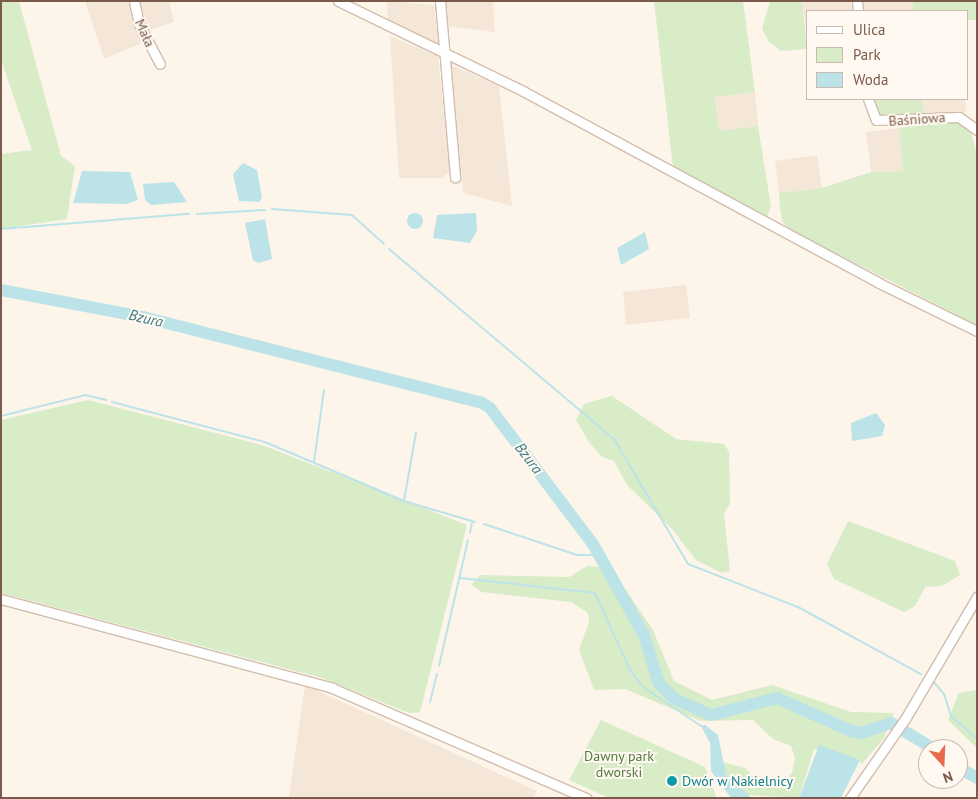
<!DOCTYPE html>
<meta charset="utf-8">
<style>
body{margin:0}
#map{position:relative;width:978px;height:799px;overflow:hidden;background:#fdf5ea;font-family:"PT Sans",sans-serif}
div>[style]{position:absolute}
.residential>*{inset:0;background:#f5e7d8}
.green>*{inset:0;background:#d7ecc7}
.water>*{inset:0;background:#bce3e8}
.round{border-radius:50%}
.stream>*{height:2px;margin:-1px;padding:0 1px;transform-origin:1px;border-radius:1px;background:#bce3e8}
.river>*{height:12px;margin:-6px;padding:0 6px;transform-origin:6px;border-radius:6px;background:#bce3e8}
.roads{filter:drop-shadow(1px 0 #d1bdae) drop-shadow(-1px 0 #d1bdae) drop-shadow(0 1px #d1bdae) drop-shadow(0 -1px #d1bdae)}
.minor>*{height:9px;margin:-4.5px;padding:0 4.5px;transform-origin:4.5px;border-radius:4.5px;background:#fff}
.dots>*{width:14px;height:14px;translate:-50% -50%;box-sizing:border-box;border:2px solid #fff9f1;border-radius:50%}
span{translate:-50% -50%;white-space:nowrap;text-align:center;line-height:1.15;-webkit-text-stroke:4px #fff9f1;paint-order:stroke}
.street-label{font-size:14px;color:#7a5b4b}
.park-label{font-size:14px;color:#527a40}
.culture-label{font-size:14px;color:#0d838f}
.left{translate:0 -50%;text-align:left}
.water-label{font-size:15px;color:#407c87;font-style:italic}
.frame{position:absolute;inset:0;border:2px solid #7a5b4b;pointer-events:none}
.legend{position:absolute;left:806px;top:10px;width:162px;height:90px;box-sizing:border-box;background:#fff9f1;border:1px solid #cabaaf;margin:0;padding:6px 9px;list-style:none;font-size:15px;color:#7a5b4b}
.legend li{display:flex;align-items:center;gap:10px;height:25px}
.legend b{width:25px;border:1px solid #cabaaf}
.north{position:absolute;left:918px;top:739px;width:50px;height:50px;box-sizing:border-box;background:#fff9f1;border:1px solid #cabaaf;border-radius:50%;rotate:160deg;font-size:14px;font-weight:700;line-height:20px;text-align:center;color:#7a5b4b}
.north::after{content:'';display:block;margin:auto;width:18px;height:22px;background:#ea6b4b;clip-path:polygon(50% 0,100% 100%,50% 72%,0 100%)}
</style>
<div id="map">
<div class="residential">
<div style="clip-path:polygon(85px 1px,129px 1px,142px 43px,104px 59px)"></div>
<div style="clip-path:polygon(138px 1px,169px 1px,174px 22px,146px 31px)"></div>
<div style="clip-path:polygon(387px 1px,434px 5px,439px 49px,388px 24px)"></div>
<div style="clip-path:polygon(445px 1px,493px 1px,495px 32px,447px 26px)"></div>
<div style="clip-path:polygon(802px 1px,851px 1px,852px 11px,807px 11px,807px 38px)"></div>
<div style="clip-path:polygon(861px 1px,912px 1px,913px 11px,862px 11px)"></div>
<div style="clip-path:polygon(390px 36px,438px 56px,450px 170px,442px 178px,399px 178px)"></div>
<div style="clip-path:polygon(451px 65px,499px 86px,512px 206px,463px 193px)"></div>
<div style="clip-path:polygon(755px 92px,758px 126px,719px 131px,715px 97px)"></div>
<div style="clip-path:polygon(922px 99px,965px 99px,966px 112px,924px 117px)"></div>
<div style="clip-path:polygon(899px 128px,903px 171px,871px 172px,866px 132px)"></div>
<div style="clip-path:polygon(817px 155px,822px 188px,779px 193px,775px 161px)"></div>
<div style="clip-path:polygon(686px 285px,690px 318px,626px 325px,623px 292px)"></div>
<div style="clip-path:polygon(305px 685px,537px 791px,534px 798px,289px 798px)"></div>
</div>
<div class="green">
<div style="clip-path:polygon(1px 1px,19px 1px,61px 156px,75px 166px,67px 219px,1px 229px,1px 154px,32px 150px,1px 60px)"></div>
<div style="clip-path:polygon(654px 1px,743px 1px,755px 92px,715px 97px,719px 131px,758px 126px,771px 207px,767px 217px,673px 168px)"></div>
<div style="clip-path:polygon(770px 1px,802px 1px,807px 49px,781px 51px,769px 42px,762px 29px)"></div>
<div style="clip-path:polygon(912px 1px,977px 1px,977px 20px,967px 20px,967px 11px,913px 11px)"></div>
<div style="clip-path:polygon(871px 99px,922px 99px,924px 117px,879px 117px)"></div>
<div style="clip-path:polygon(955px 120px,971px 131px,977px 156px,977px 325px,792px 231px,783px 223px,780px 209px,779px 193px,822px 188px,871px 172px,903px 171px,899px 128px)"></div>
<div style="clip-path:polygon(612px 396px,676px 439px,724px 444px,729px 452px,730px 504px,724px 513px,730px 571px,722px 573px,696px 560px,672px 529px,627px 485px,614px 461px,602px 457px,589px 442px,576px 420px,584px 404px)"></div>
<div style="clip-path:polygon(88px 400px,262px 445px,467px 525px,420px 712px,409px 713px,322px 678px,1px 593px,1px 420px)"></div>
<div style="clip-path:polygon(848px 521px,955px 561px,960px 575px,942px 586px,925px 587px,915px 606px,904px 612px,834px 579px,827px 564px)"></div>
<div style="clip-path:polygon(587px 566px,611px 568px,653px 630px,674px 681px,712px 700px,772px 685px,851px 712px,894px 713px,884px 738px,861px 765px,860px 760px,814px 749px,799px 798px,748px 795px,726px 774px,722px 762px,745px 768px,757px 780px,777px 787px,792px 773px,795px 758px,791px 746px,773px 739px,753px 720px,701px 721px,625px 689px,594px 690px,579px 650px,589px 622px,588px 613px,571px 602px,482px 592px,471px 585px,480px 575px,569px 577px)"></div>
<div style="clip-path:polygon(977px 690px,977px 748px,948px 720px,959px 693px)"></div>
<div style="clip-path:polygon(601px 720px,705px 767px,717px 798px,609px 798px,569px 780px)"></div>
</div>
<div class="water">
<div style="clip-path:polygon(243px 163px,257px 170px,262px 198px,259px 202px,239px 201px,233px 174px)"></div>
<div style="clip-path:polygon(82px 171px,130px 172px,138px 200px,127px 204px,73px 203px)"></div>
<div style="clip-path:polygon(174px 182px,187px 202px,151px 205px,145px 200px,143px 184px)"></div>
<div class="round" style="left:407px;top:213px;width:16px;height:16px"></div>
<div style="clip-path:polygon(476px 213px,477px 231px,470px 243px,433px 238px,437px 215px)"></div>
<div style="clip-path:polygon(265px 219px,272px 259px,258px 263px,253px 260px,245px 223px)"></div>
<div style="clip-path:polygon(645px 232px,649px 249px,621px 265px,617px 248px)"></div>
<div style="clip-path:polygon(876px 413px,885px 425px,882px 436px,852px 441px,851px 423px)"></div>
<div style="clip-path:polygon(705px 725px,718px 735px,726px 774px,752px 798px,731px 798px,711px 771px,710px 743px,701px 726px)"></div>
<div style="clip-path:polygon(819px 745px,860px 760px,841px 798px,799px 798px)"></div>
</div>
<div class="stream">
<div style="left:272px;top:209px;width:80px;rotate:4.3deg"></div>
<div style="left:352px;top:215px;width:43px;rotate:42.2deg"></div>
<div style="left:197px;top:214px;width:68px;rotate:-3.4deg"></div>
<div style="left:1px;top:229px;width:189px;rotate:-4.6deg"></div>
<div style="left:389px;top:249px;width:294px;rotate:40.2deg"></div>
<div style="left:614px;top:439px;width:145px;rotate:59.4deg"></div>
<div style="left:688px;top:564px;width:118px;rotate:21.4deg"></div>
<div style="left:798px;top:607px;width:140px;rotate:28.6deg"></div>
<div style="left:112px;top:402px;width:158px;rotate:14.7deg"></div>
<div style="left:265px;top:442px;width:151px;rotate:23deg"></div>
<div style="left:404px;top:501px;width:74px;rotate:16.5deg"></div>
<div style="left:1px;top:416px;width:87px;rotate:-14deg"></div>
<div style="left:85px;top:395px;width:22px;rotate:13deg"></div>
<div style="left:314px;top:462px;width:73px;rotate:-82.1deg"></div>
<div style="left:404px;top:501px;width:70px;rotate:-80.1deg"></div>
<div style="left:484px;top:524px;width:98px;rotate:18.4deg"></div>
<div style="left:577px;top:555px;width:19px"></div>
<div style="left:470px;top:533px;width:10px;rotate:-79deg"></div>
<div style="left:460px;top:578px;width:136px;rotate:6.3deg"></div>
<div style="left:595px;top:593px;width:85px;rotate:65.6deg"></div>
<div style="left:630px;top:670px;width:21px;rotate:53deg"></div>
<div style="left:643px;top:687px;width:70px;rotate:33.9deg"></div>
<div style="left:439px;top:666px;width:129px;rotate:-77deg"></div>
<div style="left:933px;top:681px;width:17px;rotate:50deg"></div>
<div style="left:944px;top:694px;width:23px;rotate:72deg"></div>
<div style="left:951px;top:716px;width:35px;rotate:41deg"></div>
<div style="left:430px;top:702px;width:29px;rotate:-76deg"></div>
</div>
<div class="river">
<div style="left:1px;top:290px;width:145px;rotate:10.8deg"></div>
<div style="left:143px;top:317px;width:350px;rotate:14.2deg"></div>
<div style="left:482px;top:403px;width:9px;rotate:32deg"></div>
<div style="left:490px;top:408px;width:171px;rotate:52.9deg"></div>
<div style="left:593px;top:544px;width:104px;rotate:60.7deg"></div>
<div style="left:644px;top:635px;width:51px;rotate:73deg"></div>
<div style="left:659px;top:684px;width:22px;rotate:43deg"></div>
<div style="left:675px;top:699px;width:39px;rotate:24deg"></div>
<div style="left:711px;top:715px;width:68px;rotate:-14.4deg"></div>
<div style="left:777px;top:698px;width:81px;rotate:24deg"></div>
<div style="left:851px;top:731px;width:10px;rotate:11deg"></div>
<div style="left:861px;top:733px;width:32px;rotate:-18deg"></div>
<div style="left:891px;top:723px;width:50px;rotate:31.2deg"></div>
<div style="left:958px;top:767px;width:22px;rotate:30deg"></div>
</div>
<div class="roads">
<div class="minor">
<div style="left:134px;top:1px;width:24px;rotate:78deg"></div>
<div style="left:139px;top:24px;width:45px;rotate:62.3deg"></div>
<div style="left:338px;top:1px;width:206px;rotate:25.9deg"></div>
<div style="left:523px;top:91px;width:404px;rotate:28.3deg"></div>
<div style="left:879px;top:283px;width:109px;rotate:26.1deg"></div>
<div style="left:440px;top:1px;width:177px;rotate:85.1deg"></div>
<div style="left:857px;top:1px;width:10px;rotate:84deg"></div>
<div style="left:868px;top:99px;width:22px;rotate:69deg"></div>
<div style="left:876px;top:120px;width:83px;rotate:-2.1deg"></div>
<div style="left:959px;top:117px;width:22px;rotate:36deg"></div>
<div style="left:1px;top:599px;width:343px;rotate:15deg"></div>
<div style="left:332px;top:688px;width:277px;rotate:23.4deg"></div>
<div style="left:850px;top:798px;width:96px;rotate:-55.2deg"></div>
<div style="left:905px;top:719px;width:142px;rotate:-59.5deg"></div>
</div>
</div>
<div class="dots">
<div style="left:672px;top:781px;background:#0f9aa8"></div>
</div>
<div class="street-label">
<span style="left:145px;top:33px;rotate:66deg">Mała</span>
<span style="left:917px;top:119px;rotate:-4deg">Baśniowa</span>
</div>
<div class="park-label">
<span style="left:619px;top:764px">Dawny park<br>dworski</span>
</div>
<div class="culture-label">
<span class="left" style="left:682px;top:781px">Dwór w Nakielnicy</span>
</div>
<div class="water-label">
<span style="left:146px;top:318px;rotate:13deg">Bzura</span>
<span style="left:529px;top:458px;rotate:53deg">Bzura</span>
</div>
<div class="frame"></div>
<ul class="legend">
<li><b style="height:6px;background:#fff"></b>Ulica</li>
<li><b style="height:14px;background:#d7ecc7"></b>Park</li>
<li><b style="height:14px;background:#bce3e8"></b>Woda</li>
</ul>
<div class="north">N</div>
</div>
